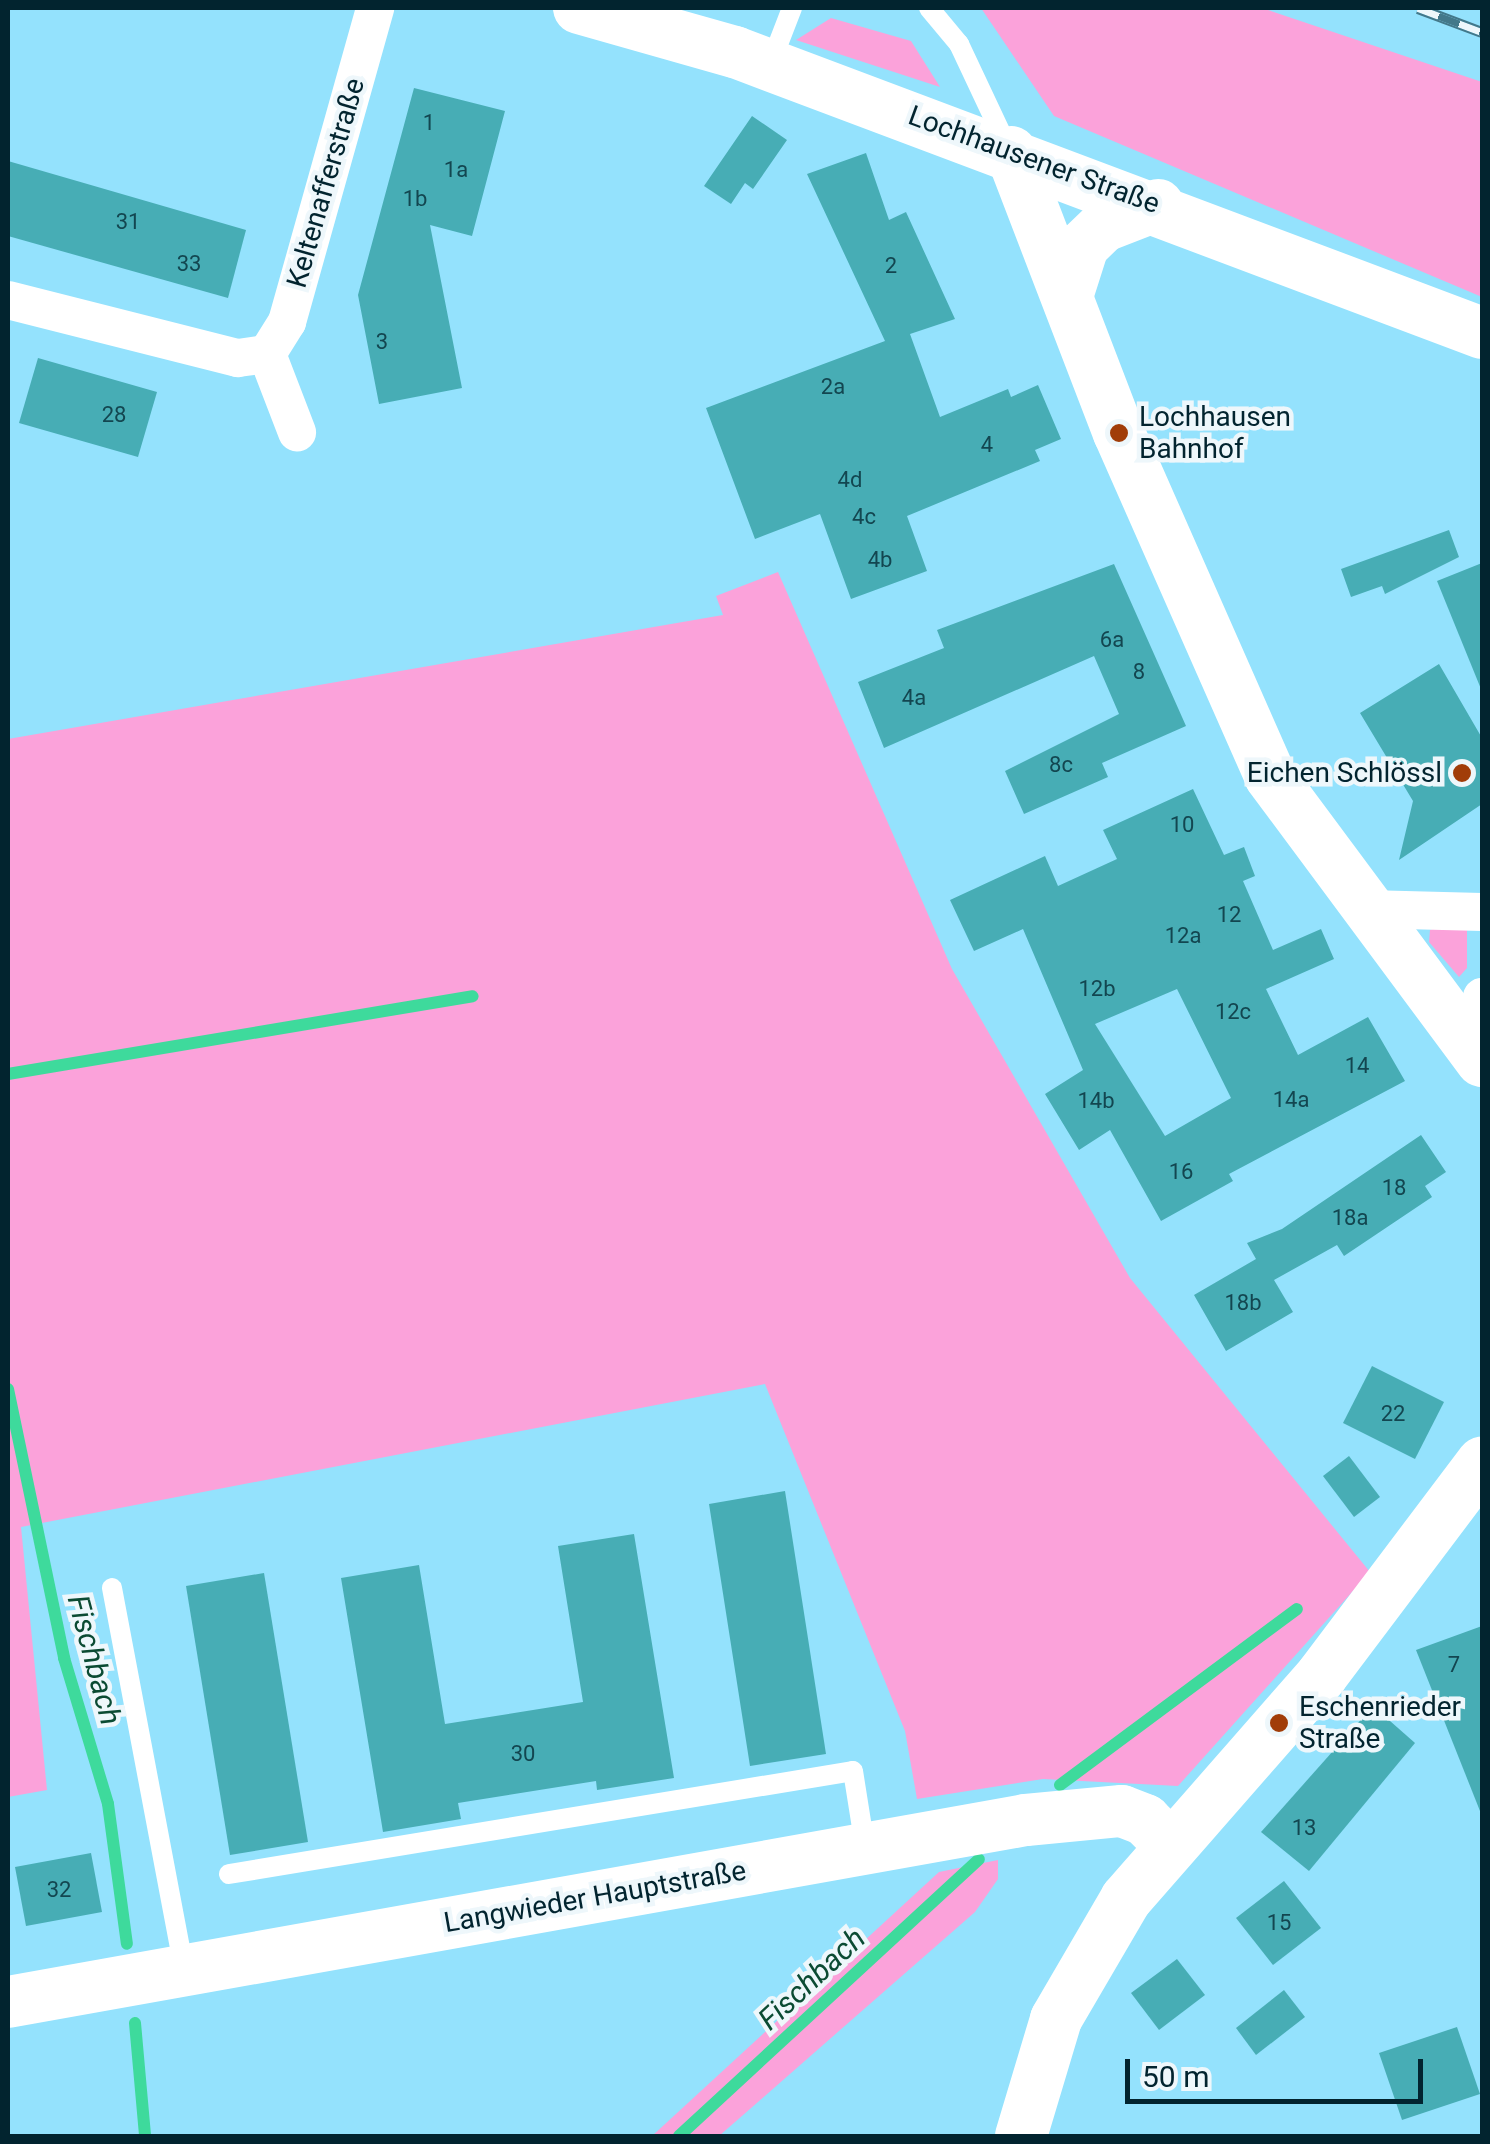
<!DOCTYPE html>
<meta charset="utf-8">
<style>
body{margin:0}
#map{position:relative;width:1490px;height:2144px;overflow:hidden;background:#94e2fd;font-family:Roboto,sans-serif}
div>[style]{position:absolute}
.green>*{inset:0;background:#fba2da}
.stream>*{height:12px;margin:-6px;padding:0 6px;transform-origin:6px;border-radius:6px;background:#3eda9c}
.building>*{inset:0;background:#47adb5}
.lane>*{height:20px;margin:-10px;padding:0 10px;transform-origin:10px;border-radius:10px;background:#fff}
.street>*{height:38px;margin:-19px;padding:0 19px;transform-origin:19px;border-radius:19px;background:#fff}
.secondary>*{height:52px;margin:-26px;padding:0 26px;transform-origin:26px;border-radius:26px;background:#fff}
.rail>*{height:11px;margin-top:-5.5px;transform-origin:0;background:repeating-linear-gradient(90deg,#eef7fb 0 22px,#43788a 0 44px);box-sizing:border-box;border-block:2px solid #43788a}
.dots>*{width:28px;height:28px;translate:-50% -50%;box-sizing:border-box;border:5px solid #eef7fb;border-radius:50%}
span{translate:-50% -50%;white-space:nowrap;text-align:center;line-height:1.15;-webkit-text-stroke:9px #eef7fb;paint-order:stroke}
.number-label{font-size:22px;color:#134650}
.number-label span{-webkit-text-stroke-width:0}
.street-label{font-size:28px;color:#02242f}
.poi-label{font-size:28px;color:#02242f}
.left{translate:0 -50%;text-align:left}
.right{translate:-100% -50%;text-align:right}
.water-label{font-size:30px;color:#0b4b33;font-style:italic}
.frame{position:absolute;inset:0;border:10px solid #02242f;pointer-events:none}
.scale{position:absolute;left:1125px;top:2059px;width:298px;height:45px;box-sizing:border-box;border:5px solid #02242f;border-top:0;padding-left:12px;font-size:30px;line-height:35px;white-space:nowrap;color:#02242f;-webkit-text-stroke:8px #eef7fb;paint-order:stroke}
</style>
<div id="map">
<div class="green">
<div style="clip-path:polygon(981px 8px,1262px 8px,1482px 82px,1482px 297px,1054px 116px)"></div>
<div style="clip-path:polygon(831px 18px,911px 41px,940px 87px,796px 40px)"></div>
<div style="clip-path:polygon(778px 572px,952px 969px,1130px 1278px,1370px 1572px,1178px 1786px,1043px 1779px,917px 1799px,905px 1731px,765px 1384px,21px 1527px,47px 1790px,8px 1797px,8px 739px,723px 615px,716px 596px)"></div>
<div style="clip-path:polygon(1455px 921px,1467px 926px,1467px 968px,1459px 977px,1429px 942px,1430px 930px)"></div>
<div style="clip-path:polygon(998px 1860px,998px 1879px,975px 1912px,719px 2136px,652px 2136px,939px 1872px)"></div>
</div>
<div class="stream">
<div style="left:8px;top:1074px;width:471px;rotate:-9.5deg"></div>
<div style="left:8px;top:1389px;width:275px;rotate:78.2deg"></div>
<div style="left:64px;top:1658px;width:152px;rotate:73.2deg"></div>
<div style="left:108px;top:1804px;width:141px;rotate:82.3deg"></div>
<div style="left:1060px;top:1785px;width:295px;rotate:-36.6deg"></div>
<div style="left:135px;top:2023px;width:113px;rotate:84.9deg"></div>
<div style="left:679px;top:2136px;width:408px;rotate:-42.7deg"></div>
</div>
<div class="building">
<div style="clip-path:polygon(414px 88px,505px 111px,472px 236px,430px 225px,462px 388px,379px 404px,358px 295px)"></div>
<div style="clip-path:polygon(752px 116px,787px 140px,753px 189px,745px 183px,731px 204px,704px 186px)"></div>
<div style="clip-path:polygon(866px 153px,889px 220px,906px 212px,955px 319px,910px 334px,940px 417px,1008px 389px,1011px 397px,1038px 385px,1061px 439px,1035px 450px,1040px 461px,907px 516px,927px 571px,851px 599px,820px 514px,755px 539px,706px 408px,885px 341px,807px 174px)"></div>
<div style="clip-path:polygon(8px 161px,246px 230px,228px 298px,8px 236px)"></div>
<div style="clip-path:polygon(38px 358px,157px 392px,138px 457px,19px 423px)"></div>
<div style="clip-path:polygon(1449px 530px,1459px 557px,1385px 594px,1382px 586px,1351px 597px,1341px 569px)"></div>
<div style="clip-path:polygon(1482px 563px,1482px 689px,1481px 689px,1437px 581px)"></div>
<div style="clip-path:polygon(1114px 564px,1186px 726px,1102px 763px,1108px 777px,1024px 814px,1005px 771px,1119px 714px,1094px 656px,884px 748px,858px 682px,944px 648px,937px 630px)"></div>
<div style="clip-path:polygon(1439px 664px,1482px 738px,1482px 804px,1399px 860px,1413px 801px,1360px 713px)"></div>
<div style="clip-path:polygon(evenodd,1193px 789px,1224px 855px,1244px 847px,1255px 876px,1243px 881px,1273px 950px,1321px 929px,1334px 959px,1266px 989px,1298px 1055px,1368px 1017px,1405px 1081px,1229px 1174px,1233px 1181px,1161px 1221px,1110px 1130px,1079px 1150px,1045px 1094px,1083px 1070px,1023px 929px,974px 951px,950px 900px,1045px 856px,1058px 886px,1117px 859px,1103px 830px,1193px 789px,1177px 989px,1231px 1098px,1165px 1136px,1095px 1024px,1177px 989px)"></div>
<div style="clip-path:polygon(1421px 1135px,1446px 1172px,1425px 1186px,1432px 1197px,1344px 1256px,1337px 1245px,1274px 1280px,1293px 1312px,1226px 1351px,1194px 1295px,1256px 1259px,1247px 1243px,1282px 1229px)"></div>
<div style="clip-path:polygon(1372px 1366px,1444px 1402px,1415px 1459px,1343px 1423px)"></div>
<div style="clip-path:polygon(1349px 1456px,1380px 1497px,1354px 1517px,1323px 1476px)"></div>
<div style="clip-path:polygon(785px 1491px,826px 1754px,750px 1766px,709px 1504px)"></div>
<div style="clip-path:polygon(634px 1534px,674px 1778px,597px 1790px,596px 1781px,458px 1803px,461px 1819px,383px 1832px,341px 1578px,419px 1565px,445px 1724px,583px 1702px,558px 1546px)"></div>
<div style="clip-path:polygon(264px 1573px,308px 1842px,230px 1855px,186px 1586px)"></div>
<div style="clip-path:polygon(1482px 1626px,1482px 1811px,1480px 1811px,1416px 1650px)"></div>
<div style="clip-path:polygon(1373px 1706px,1415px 1743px,1309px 1871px,1261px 1832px)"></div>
<div style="clip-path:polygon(91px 1853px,102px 1912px,26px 1926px,15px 1867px)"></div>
<div style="clip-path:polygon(1284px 1881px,1321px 1928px,1273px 1965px,1236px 1918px)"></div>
<div style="clip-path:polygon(1177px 1959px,1205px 1995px,1159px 2030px,1131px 1993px)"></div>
<div style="clip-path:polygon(1284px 1990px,1305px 2017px,1256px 2055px,1236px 2028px)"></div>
<div style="clip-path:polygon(1457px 2027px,1480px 2094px,1402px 2120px,1379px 2053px)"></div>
</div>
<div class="lane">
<div style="left:929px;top:8px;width:47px;rotate:50.2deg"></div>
<div style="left:959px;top:44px;width:113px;rotate:64.8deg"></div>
<div style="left:770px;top:65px;width:61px;rotate:-68.9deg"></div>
<div style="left:112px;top:1588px;width:389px;rotate:79.3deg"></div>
<div style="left:229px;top:1874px;width:632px;rotate:-9.37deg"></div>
<div style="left:853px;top:1771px;width:77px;rotate:81deg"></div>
</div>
<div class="street">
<div style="left:8px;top:300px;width:237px;rotate:14.2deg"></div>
<div style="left:238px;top:358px;width:29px;rotate:-8deg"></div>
<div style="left:267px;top:354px;width:38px;rotate:-58deg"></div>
<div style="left:287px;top:322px;width:326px;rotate:-74.3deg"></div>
<div style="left:267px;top:354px;width:84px;rotate:69deg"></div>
<div style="left:1366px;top:909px;width:116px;rotate:1.5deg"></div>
<div style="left:1473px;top:1044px;width:48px;rotate:-79.2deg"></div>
</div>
<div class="secondary">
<div style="left:579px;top:8px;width:162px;rotate:15.8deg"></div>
<div style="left:735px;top:52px;width:798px;rotate:20.61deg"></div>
<div style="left:1011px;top:152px;width:301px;rotate:69deg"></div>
<div style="left:1119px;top:433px;width:375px;rotate:66.2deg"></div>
<div style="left:1270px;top:776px;width:355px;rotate:53.4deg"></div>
<div style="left:1069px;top:290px;width:46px;rotate:-72.3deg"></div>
<div style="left:1083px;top:246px;width:29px;rotate:-44deg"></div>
<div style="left:1104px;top:226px;width:58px;rotate:-21.3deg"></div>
<div style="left:8px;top:2002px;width:1034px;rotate:-10.14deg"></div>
<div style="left:1026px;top:1820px;width:96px;rotate:-5.4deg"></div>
<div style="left:1122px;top:1811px;width:25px;rotate:21deg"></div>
<div style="left:1145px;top:1820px;width:37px;rotate:45deg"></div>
<div style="left:1021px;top:2136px;width:122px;rotate:-73.3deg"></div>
<div style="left:1056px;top:2019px;width:139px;rotate:-59.7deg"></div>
<div style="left:1126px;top:1899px;width:298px;rotate:-48.8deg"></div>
<div style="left:1322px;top:1675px;width:266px;rotate:-53deg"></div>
</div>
<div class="rail">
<div style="left:1418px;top:8px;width:68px;rotate:20.6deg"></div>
</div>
<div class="dots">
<div style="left:1119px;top:433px;background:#a13d09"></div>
<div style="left:1462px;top:773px;background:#a13d09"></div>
<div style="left:1279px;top:1723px;background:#a13d09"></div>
</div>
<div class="number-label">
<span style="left:429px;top:123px">1</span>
<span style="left:456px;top:170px">1a</span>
<span style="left:415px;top:199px">1b</span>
<span style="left:128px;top:222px">31</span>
<span style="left:189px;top:264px">33</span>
<span style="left:891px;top:266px">2</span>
<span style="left:382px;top:342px">3</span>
<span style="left:833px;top:387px">2a</span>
<span style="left:114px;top:415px">28</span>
<span style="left:987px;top:445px">4</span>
<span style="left:850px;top:480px">4d</span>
<span style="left:864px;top:517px">4c</span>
<span style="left:880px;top:560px">4b</span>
<span style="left:1112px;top:640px">6a</span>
<span style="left:1139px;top:672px">8</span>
<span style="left:914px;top:698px">4a</span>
<span style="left:1061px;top:765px">8c</span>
<span style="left:1182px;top:825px">10</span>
<span style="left:1229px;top:915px">12</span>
<span style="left:1183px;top:936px">12a</span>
<span style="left:1097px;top:989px">12b</span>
<span style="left:1233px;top:1012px">12c</span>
<span style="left:1357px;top:1066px">14</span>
<span style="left:1291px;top:1100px">14a</span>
<span style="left:1096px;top:1101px">14b</span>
<span style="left:1181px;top:1172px">16</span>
<span style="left:1394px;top:1188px">18</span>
<span style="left:1350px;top:1218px">18a</span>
<span style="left:1243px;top:1303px">18b</span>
<span style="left:1393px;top:1414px">22</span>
<span style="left:1454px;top:1665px">7</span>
<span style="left:523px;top:1754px">30</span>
<span style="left:1304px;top:1828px">13</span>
<span style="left:59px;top:1890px">32</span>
<span style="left:1279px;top:1923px">15</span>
</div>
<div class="street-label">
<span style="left:1034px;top:160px;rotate:20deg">Lochhausener Straße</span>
<span style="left:326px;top:183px;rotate:-74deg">Keltenafferstraße</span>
<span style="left:595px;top:1897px;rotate:-10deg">Langwieder Hauptstraße</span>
</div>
<div class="poi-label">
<span class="left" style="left:1139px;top:433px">Lochhausen<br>Bahnhof</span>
<span class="right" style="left:1442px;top:773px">Eichen Schlössl</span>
<span class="left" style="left:1299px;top:1723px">Eschenrieder<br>Straße</span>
</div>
<div class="water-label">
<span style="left:94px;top:1660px;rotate:75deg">Fischbach</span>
<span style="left:812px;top:1979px;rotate:-43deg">Fischbach</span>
</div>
<div class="frame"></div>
<div class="scale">50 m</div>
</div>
